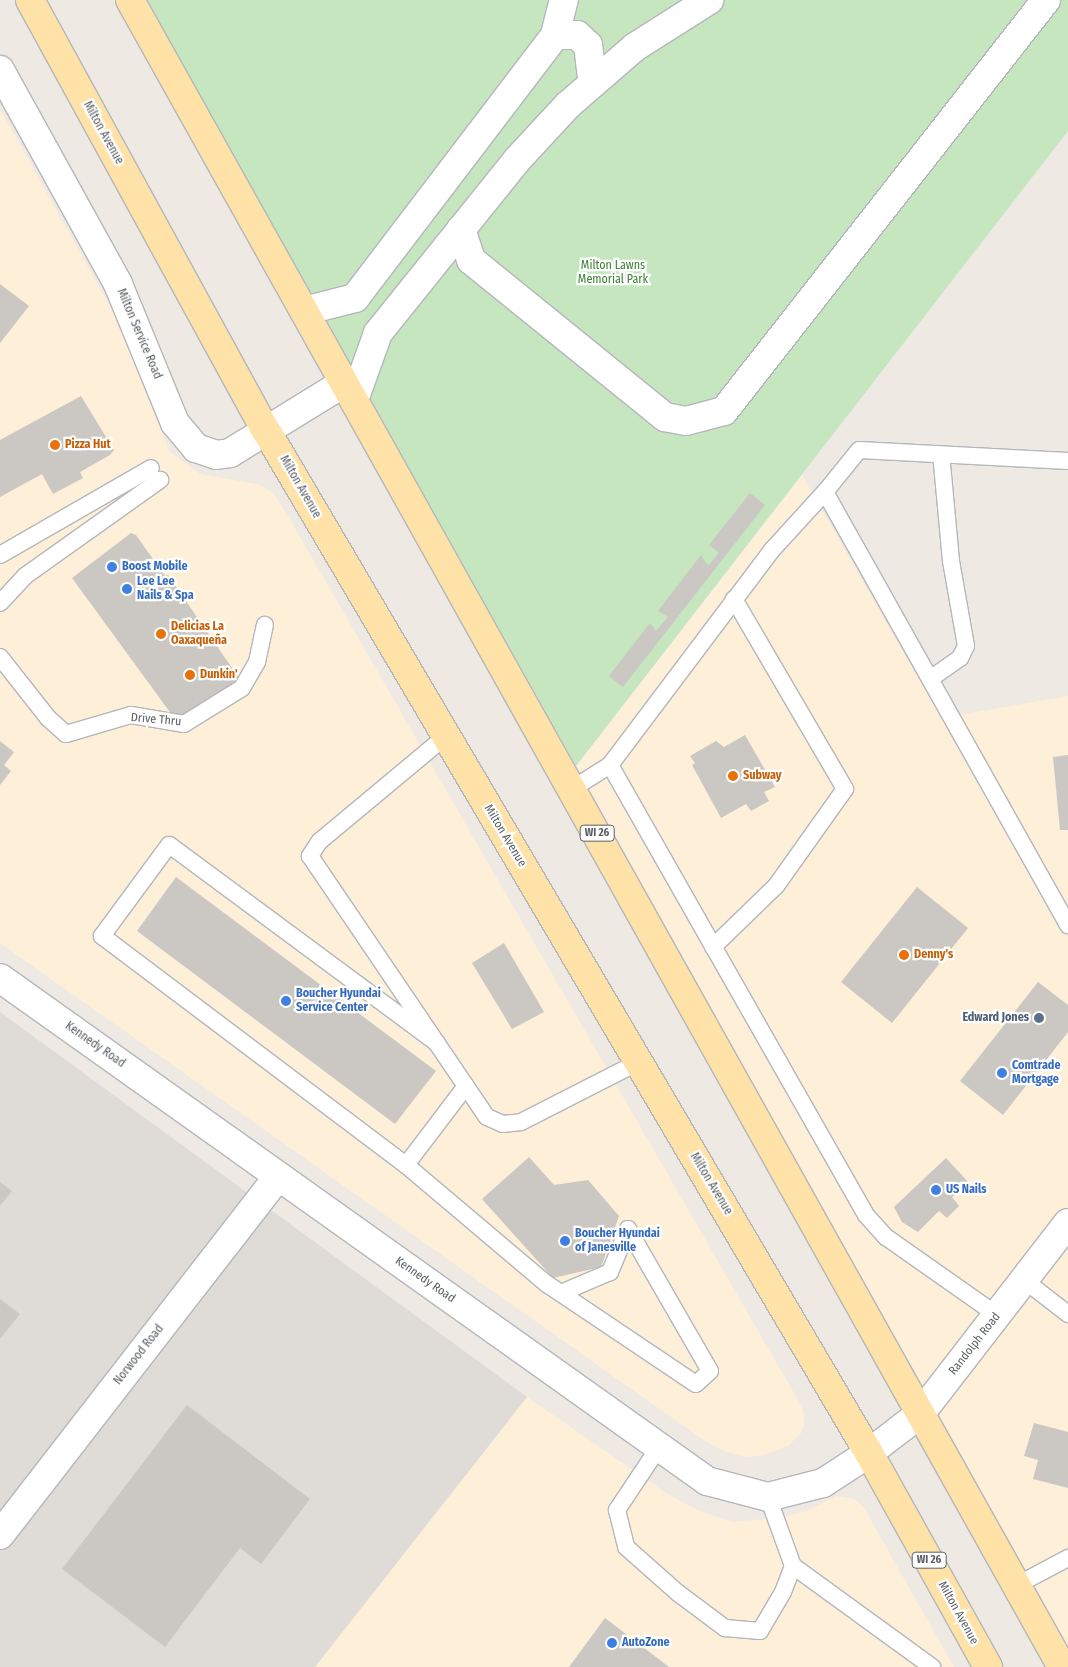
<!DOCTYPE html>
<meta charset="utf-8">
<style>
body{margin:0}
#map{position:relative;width:1068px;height:1667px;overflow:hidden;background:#eeeae3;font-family:"Fira Sans Condensed",sans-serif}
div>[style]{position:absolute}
.commercial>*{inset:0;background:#feefd8}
.industrial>*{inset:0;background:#dfdcd7}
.green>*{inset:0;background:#c5e6bf}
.building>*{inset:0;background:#cbc7c2}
.roads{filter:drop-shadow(1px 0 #b4b7ba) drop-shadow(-1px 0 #b4b7ba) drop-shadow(0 1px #b4b7ba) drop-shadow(0 -1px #b4b7ba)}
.service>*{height:16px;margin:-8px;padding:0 8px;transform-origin:8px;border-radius:8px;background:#fff}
.minor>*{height:28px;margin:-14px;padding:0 14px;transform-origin:14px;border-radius:14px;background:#fff}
.tertiary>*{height:28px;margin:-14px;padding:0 14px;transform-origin:14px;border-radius:14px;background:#fff}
.primary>*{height:28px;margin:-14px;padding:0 14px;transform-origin:14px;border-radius:14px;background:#ffe2a7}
.dots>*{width:14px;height:14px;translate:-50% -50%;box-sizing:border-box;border:2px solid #fff;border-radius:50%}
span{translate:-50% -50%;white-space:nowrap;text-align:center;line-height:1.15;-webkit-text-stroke:4.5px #fff;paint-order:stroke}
.shield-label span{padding:1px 4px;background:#fff;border:1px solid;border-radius:4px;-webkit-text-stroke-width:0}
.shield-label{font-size:11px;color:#5b6064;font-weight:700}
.street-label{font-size:12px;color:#5b6064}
.park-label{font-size:12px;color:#3c8332}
.food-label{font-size:12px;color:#c56008;font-weight:700}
.left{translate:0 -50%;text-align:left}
.shop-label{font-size:12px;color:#366cbe;font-weight:700}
.service-label{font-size:12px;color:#4e5e75;font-weight:700}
.right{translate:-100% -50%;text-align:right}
</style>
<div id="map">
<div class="commercial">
<div style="clip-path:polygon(0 109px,115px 315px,169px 451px,200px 474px,261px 485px,273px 493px,285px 511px,802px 1407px,805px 1421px,801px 1433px,788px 1446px,764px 1455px,745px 1457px,724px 1451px,705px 1441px,0 943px)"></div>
<div style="clip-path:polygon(802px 475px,941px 718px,1068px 696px,1068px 1646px,576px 766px)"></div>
<div style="clip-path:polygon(527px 1397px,666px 1493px,699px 1511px,733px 1522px,783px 1517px,809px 1510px,836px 1496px,855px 1499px,864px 1508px,954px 1667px,315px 1667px)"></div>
</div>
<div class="industrial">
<div style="clip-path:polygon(0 1012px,527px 1397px,315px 1667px,0 1667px)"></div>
</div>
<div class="green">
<div style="clip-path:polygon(147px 0,1068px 0,1068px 131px,576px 766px)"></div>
</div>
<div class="building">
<div style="clip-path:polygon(0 284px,29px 306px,0 343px)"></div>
<div style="clip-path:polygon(81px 396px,114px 450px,110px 455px,80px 472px,83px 478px,53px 494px,42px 474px,0 497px,0 440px)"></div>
<div style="clip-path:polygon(750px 493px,765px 505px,623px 687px,609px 676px,650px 623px,656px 631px,668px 617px,658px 611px,701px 555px,708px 566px,719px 553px,709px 545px)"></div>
<div style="clip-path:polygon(131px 533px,136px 535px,165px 576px,168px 575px,241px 681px,189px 717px,172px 715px,72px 578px)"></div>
<div style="clip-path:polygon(745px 735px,775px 787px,764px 792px,769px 801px,751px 811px,746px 804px,721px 818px,692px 765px,695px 763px,690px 756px,716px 741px,724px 747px)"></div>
<div style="clip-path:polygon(0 741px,14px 752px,4px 765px,11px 771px,0 785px)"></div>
<div style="clip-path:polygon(1068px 755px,1068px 830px,1060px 830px,1053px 757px)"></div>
<div style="clip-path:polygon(176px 877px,436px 1071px,395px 1124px,137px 931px)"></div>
<div style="clip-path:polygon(917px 887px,968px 928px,892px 1023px,841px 982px)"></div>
<div style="clip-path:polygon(504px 943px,544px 1012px,512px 1029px,472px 963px)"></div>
<div style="clip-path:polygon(1038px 982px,1068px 1005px,1068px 1032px,1003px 1115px,960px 1081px)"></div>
<div style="clip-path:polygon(529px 1157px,554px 1185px,588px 1180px,619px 1216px,601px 1267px,553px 1278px,482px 1199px)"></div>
<div style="clip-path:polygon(946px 1158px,969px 1183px,952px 1197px,959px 1206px,947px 1218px,939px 1211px,918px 1232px,902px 1222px,894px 1207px)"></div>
<div style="clip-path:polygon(0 1182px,12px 1191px,0 1206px)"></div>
<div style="clip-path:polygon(0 1299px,20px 1314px,0 1339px)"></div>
<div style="clip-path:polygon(187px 1405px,310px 1499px,261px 1564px,240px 1548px,165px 1647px,62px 1569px)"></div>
<div style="clip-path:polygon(1034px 1423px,1068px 1432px,1068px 1488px,1033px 1479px,1038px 1460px,1024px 1456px)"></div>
<div style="clip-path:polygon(605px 1618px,669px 1667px,569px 1667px)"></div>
</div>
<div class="roads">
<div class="service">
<div style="left:1068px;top:461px;width:209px;rotate:-177deg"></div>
<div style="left:859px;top:450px;width:54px;rotate:129deg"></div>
<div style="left:825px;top:492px;width:497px;rotate:60.7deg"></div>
<div style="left:0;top:555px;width:174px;rotate:-29.9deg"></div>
<div style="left:0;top:603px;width:37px;rotate:-47deg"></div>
<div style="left:25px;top:576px;width:166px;rotate:-35.4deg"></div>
<div style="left:0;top:657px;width:78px;rotate:51.8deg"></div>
<div style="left:48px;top:718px;width:24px;rotate:42deg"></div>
<div style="left:66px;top:734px;width:68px;rotate:-16.3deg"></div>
<div style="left:131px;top:715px;width:54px;rotate:9.6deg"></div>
<div style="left:184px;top:724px;width:68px;rotate:-31.8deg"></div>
<div style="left:242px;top:688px;width:30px;rotate:-60deg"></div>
<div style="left:257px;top:662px;width:38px;rotate:-78deg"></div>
<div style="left:930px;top:679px;width:37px;rotate:-35deg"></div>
<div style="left:960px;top:658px;width:13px;rotate:-63deg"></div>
<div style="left:966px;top:646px;width:86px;rotate:-100deg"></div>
<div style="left:951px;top:561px;width:107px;rotate:-95.3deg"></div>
<div style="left:446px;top:736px;width:165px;rotate:140.2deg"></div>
<div style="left:319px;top:842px;width:17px;rotate:123deg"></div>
<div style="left:310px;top:856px;width:315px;rotate:55.9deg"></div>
<div style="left:487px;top:1117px;width:17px;rotate:24deg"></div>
<div style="left:503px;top:1124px;width:18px;rotate:-6deg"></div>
<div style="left:521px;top:1122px;width:132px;rotate:-27deg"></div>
<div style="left:610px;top:765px;width:269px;rotate:-53deg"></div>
<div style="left:772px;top:550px;width:79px;rotate:-47.6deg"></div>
<div style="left:572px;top:789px;width:45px;rotate:-32.3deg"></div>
<div style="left:610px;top:765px;width:518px;rotate:60.36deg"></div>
<div style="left:866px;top:1215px;width:30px;rotate:48deg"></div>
<div style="left:886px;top:1237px;width:136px;rotate:35.1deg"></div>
<div style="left:713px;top:947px;width:88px;rotate:-44.1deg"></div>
<div style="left:776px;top:886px;width:119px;rotate:-54.6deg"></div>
<div style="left:845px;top:789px;width:220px;rotate:-120.3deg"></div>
<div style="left:437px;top:1043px;width:333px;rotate:-143.5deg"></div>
<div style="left:169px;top:845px;width:113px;rotate:126.4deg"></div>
<div style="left:102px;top:936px;width:381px;rotate:37deg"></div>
<div style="left:406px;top:1165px;width:99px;rotate:-52.8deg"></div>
<div style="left:406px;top:1165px;width:185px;rotate:40.2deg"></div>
<div style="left:547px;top:1284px;width:179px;rotate:33.9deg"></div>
<div style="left:696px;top:1384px;width:19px;rotate:-43deg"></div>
<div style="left:710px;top:1371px;width:164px;rotate:-120deg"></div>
<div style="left:628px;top:1229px;width:47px;rotate:112.7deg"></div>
<div style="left:610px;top:1272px;width:53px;rotate:156.8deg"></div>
<div style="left:1024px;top:1280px;width:56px;rotate:37.7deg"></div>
<div style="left:659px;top:1447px;width:76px;rotate:123.7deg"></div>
<div style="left:617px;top:1510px;width:38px;rotate:76deg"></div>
<div style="left:626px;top:1547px;width:69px;rotate:41.5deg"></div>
<div style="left:678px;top:1593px;width:59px;rotate:36.7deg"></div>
<div style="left:725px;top:1628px;width:35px;rotate:5deg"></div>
<div style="left:760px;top:1631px;width:45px;rotate:-59.5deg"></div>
<div style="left:783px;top:1592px;width:28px;rotate:-69deg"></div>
<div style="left:768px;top:1497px;width:73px;rotate:70.1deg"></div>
<div style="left:793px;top:1566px;width:172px;rotate:36deg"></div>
<div style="left:1017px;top:1585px;width:58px;rotate:-27.9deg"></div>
</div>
<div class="minor">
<div style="left:555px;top:35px;width:22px"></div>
<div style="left:577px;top:35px;width:15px;rotate:42deg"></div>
<div style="left:588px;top:45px;width:38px;rotate:83deg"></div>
<div style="left:0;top:70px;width:244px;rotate:61.1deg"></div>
<div style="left:118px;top:284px;width:150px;rotate:67.7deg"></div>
<div style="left:175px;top:423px;width:33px;rotate:50deg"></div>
<div style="left:196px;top:448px;width:21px;rotate:19deg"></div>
<div style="left:216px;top:455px;width:14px;rotate:-8deg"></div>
<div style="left:230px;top:453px;width:134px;rotate:-31.6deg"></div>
<div style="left:461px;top:229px;width:33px;rotate:72deg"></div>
<div style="left:471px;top:260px;width:250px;rotate:39deg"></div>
<div style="left:665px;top:417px;width:21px;rotate:11deg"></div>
<div style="left:686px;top:421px;width:39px;rotate:-15deg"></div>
<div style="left:724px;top:411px;width:522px;rotate:-51.92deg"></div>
<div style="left:304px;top:311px;width:53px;rotate:-14.3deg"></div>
<div style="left:355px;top:298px;width:330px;rotate:-52.7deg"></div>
<div style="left:555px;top:35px;width:36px;rotate:-76deg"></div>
<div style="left:354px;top:400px;width:71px;rotate:-70.3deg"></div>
<div style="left:378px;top:333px;width:222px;rotate:-51.2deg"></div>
<div style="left:517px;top:160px;width:75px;rotate:-47.2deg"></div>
<div style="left:568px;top:105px;width:89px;rotate:-40.9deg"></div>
<div style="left:635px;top:47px;width:88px;rotate:-32.4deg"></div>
<div style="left:921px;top:1413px;width:240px;rotate:-52.3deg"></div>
<div style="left:0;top:1535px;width:454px;rotate:-52.2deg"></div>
</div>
<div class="tertiary">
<div style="left:0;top:978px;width:868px;rotate:35.43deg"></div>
<div style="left:707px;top:1481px;width:63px;rotate:14.7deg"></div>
<div style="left:768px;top:1497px;width:57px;rotate:-14.3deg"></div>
<div style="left:823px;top:1483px;width:55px;rotate:-33.1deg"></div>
<div style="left:869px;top:1453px;width:66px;rotate:-37.6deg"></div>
</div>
<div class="primary">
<div style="left:30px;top:0;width:493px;rotate:61.3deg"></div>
<div style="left:267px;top:432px;width:1185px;rotate:59.48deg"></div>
<div style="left:869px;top:1453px;width:245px;rotate:60.9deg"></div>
<div style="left:130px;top:0;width:1910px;rotate:60.79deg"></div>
</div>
</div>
<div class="dots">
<div style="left:55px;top:445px;background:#e8710a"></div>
<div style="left:112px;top:567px;background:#3f7fe0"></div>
<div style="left:127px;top:589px;background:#3f7fe0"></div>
<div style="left:161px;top:634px;background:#e8710a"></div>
<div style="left:190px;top:675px;background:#e8710a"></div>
<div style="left:733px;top:776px;background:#e8710a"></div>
<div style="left:904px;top:955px;background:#e8710a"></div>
<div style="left:286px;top:1001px;background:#3f7fe0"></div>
<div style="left:1039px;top:1018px;background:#5c6f8a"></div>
<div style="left:1002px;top:1073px;background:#3f7fe0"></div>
<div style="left:936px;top:1190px;background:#3f7fe0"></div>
<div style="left:565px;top:1241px;background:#3f7fe0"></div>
<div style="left:612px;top:1643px;background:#3f7fe0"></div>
</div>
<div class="shield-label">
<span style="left:597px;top:833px">WI 26</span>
<span style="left:929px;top:1560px">WI 26</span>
</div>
<div class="street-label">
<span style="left:103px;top:133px;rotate:61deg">Milton Avenue</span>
<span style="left:139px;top:334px;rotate:67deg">Milton Service Road</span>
<span style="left:300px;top:487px;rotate:60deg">Milton Avenue</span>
<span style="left:156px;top:720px;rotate:5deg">Drive Thru</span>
<span style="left:505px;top:836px;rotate:59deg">Milton Avenue</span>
<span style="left:95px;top:1045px;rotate:35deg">Kennedy Road</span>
<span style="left:711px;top:1184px;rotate:59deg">Milton Avenue</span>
<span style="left:425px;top:1280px;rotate:35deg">Kennedy Road</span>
<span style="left:975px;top:1344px;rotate:-52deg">Randolph Road</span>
<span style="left:139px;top:1355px;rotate:-52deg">Norwood Road</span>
<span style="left:958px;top:1613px;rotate:61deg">Milton Avenue</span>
</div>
<div class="park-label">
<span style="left:613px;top:273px">Milton Lawns<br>Memorial Park</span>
</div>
<div class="food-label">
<span class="left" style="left:65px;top:445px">Pizza Hut</span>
<span class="left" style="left:171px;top:634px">Delicias La<br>Oaxaqueña</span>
<span class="left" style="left:200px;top:675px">Dunkin'</span>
<span class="left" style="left:743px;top:776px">Subway</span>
<span class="left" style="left:914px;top:955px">Denny's</span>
</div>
<div class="shop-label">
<span class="left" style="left:122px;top:567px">Boost Mobile</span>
<span class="left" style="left:137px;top:589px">Lee Lee<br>Nails &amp; Spa</span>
<span class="left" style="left:296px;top:1001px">Boucher Hyundai<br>Service Center</span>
<span class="left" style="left:1012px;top:1073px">Comtrade<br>Mortgage</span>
<span class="left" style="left:946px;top:1190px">US Nails</span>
<span class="left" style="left:575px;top:1241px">Boucher Hyundai<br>of Janesville</span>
<span class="left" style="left:622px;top:1643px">AutoZone</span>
</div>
<div class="service-label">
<span class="right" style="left:1029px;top:1018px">Edward Jones</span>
</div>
</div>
